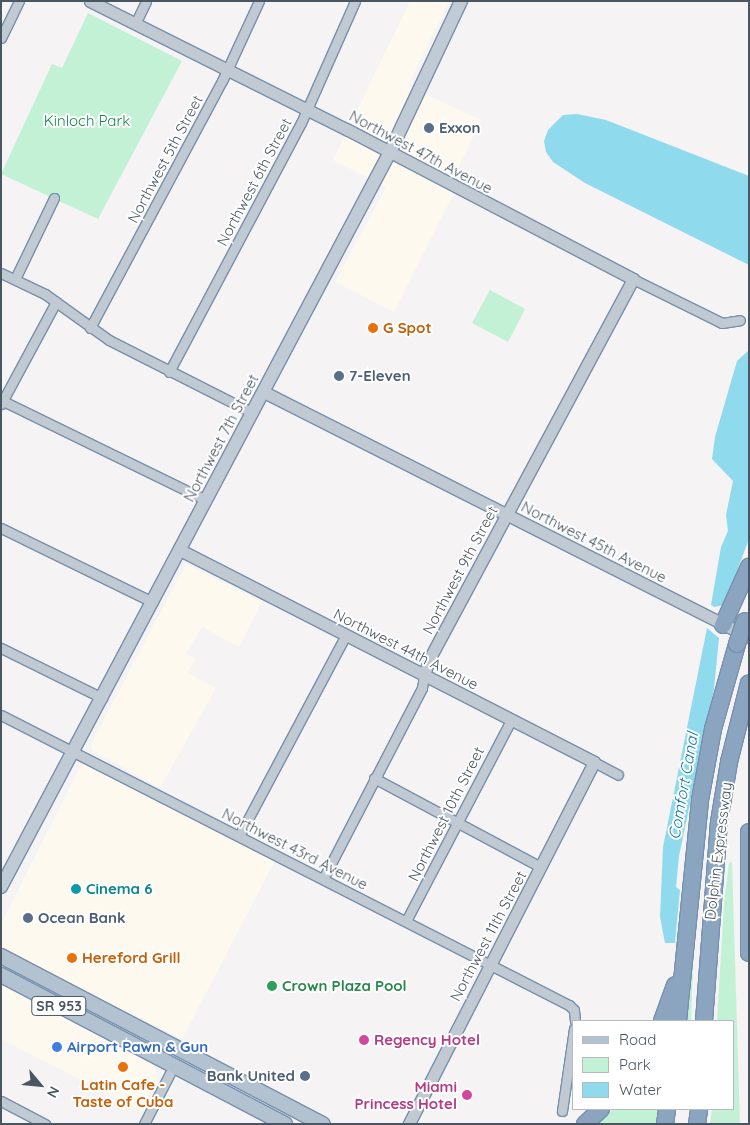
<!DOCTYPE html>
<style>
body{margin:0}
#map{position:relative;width:750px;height:1125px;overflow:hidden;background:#f5f3f3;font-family:Quicksand,sans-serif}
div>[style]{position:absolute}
.commercial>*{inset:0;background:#fdf9ef}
.green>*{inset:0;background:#c3f1d5}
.water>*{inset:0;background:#90daee}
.roads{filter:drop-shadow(1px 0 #7690ad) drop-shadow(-1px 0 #7690ad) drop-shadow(0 1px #7690ad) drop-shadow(0 -1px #7690ad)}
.minor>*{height:9px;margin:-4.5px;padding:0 4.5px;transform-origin:4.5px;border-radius:4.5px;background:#c1cad2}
.tertiary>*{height:11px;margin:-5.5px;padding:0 5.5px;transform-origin:5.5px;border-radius:5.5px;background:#c1cad2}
.secondary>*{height:12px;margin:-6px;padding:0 6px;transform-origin:6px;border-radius:6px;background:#c1cbd6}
.primary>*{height:14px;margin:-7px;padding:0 7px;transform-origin:7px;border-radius:7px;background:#b3c2d1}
.motorway>*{height:16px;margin:-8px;padding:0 8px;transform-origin:8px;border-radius:8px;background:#8ba5c1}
.bridges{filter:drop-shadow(1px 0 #7690ad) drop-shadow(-1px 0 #7690ad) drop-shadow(0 1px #7690ad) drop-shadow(0 -1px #7690ad)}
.motorway-bridge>*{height:16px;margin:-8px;padding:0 8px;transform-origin:8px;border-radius:8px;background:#8ba5c1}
.dots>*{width:14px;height:14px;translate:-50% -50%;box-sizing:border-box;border:2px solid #fff;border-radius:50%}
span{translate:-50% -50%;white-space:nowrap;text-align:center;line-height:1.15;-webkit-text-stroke:4px #fff;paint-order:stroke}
.shield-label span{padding:1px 4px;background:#fff;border:1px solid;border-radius:4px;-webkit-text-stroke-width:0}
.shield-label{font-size:14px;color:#4a5661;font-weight:700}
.park-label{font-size:15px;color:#17864f}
.service-label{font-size:15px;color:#4e5e75;font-weight:700}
.left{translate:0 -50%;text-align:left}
.right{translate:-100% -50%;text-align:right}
.street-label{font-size:15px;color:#4a5661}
.food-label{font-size:15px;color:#c56008;font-weight:700}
.culture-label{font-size:15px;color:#0d838f;font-weight:700}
.leisure-label{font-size:15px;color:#27864d;font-weight:700}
.hotel-label{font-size:15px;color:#b23c85;font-weight:700}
.shop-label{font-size:15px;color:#366cbe;font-weight:700}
.water-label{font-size:16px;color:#0c7c9b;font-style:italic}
.frame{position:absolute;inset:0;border:2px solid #4a5661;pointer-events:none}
.legend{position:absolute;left:572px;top:1020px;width:162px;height:90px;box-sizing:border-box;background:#fff;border:1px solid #b7bbc0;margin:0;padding:6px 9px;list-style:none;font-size:15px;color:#4a5661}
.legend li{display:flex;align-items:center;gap:10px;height:25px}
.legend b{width:25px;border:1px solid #b7bbc0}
.north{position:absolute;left:15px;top:1060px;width:50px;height:50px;-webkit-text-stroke:4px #fff;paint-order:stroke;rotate:118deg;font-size:14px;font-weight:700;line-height:20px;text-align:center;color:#4a5661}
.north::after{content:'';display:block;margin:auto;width:18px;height:22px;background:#4a5661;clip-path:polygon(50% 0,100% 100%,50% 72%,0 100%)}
</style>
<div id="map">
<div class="commercial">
<div style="clip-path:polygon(410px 1px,449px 1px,408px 86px,481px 120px,454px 177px,460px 181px,394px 312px,335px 282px,386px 187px,333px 160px)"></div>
<div style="clip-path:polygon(186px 564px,262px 602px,239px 647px,202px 627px,186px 654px,196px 659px,187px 673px,216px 688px,160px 788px,92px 750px,91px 744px)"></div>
<div style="clip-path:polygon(82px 763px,275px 861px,182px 1039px,1px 949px,1px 924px)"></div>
<div style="clip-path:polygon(1px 984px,153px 1065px,158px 1077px,141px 1111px,1px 1039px)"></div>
</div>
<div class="green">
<div style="clip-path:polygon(88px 13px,182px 61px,98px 219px,1px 174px,52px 64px,62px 68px)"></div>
<div style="clip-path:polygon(490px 290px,525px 309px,508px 342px,472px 323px)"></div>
<div style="clip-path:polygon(732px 862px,740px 1124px,710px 1124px,712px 1109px,734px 1109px,734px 1021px,717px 1021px,724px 904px,729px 863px)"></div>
<div style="clip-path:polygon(689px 967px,693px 970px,691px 1021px,683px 1021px)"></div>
<div style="clip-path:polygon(613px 1109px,662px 1109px,660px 1124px,598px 1124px)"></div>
</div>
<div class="water">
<div style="clip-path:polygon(577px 114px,606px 120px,749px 176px,749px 265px,585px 183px,553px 162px,546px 152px,544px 141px,548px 130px,563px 115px)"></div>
<div style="clip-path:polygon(749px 350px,749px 539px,724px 605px,714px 607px,711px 605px,721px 547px,728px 531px,726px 515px,733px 481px,712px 459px,715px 437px,737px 361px)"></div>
<div style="clip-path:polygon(707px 628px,719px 638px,714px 689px,679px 856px,676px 887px,680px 890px,675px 943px,665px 943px,660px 917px,663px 847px)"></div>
</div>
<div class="roads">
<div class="minor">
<div style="left:135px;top:24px;width:25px;rotate:-64deg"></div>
<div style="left:1px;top:38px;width:41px;rotate:-64.1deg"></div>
<div style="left:1px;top:273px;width:49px;rotate:25.5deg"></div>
<div style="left:45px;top:294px;width:79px;rotate:35.7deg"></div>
<div style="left:109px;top:340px;width:161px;rotate:26.9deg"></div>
<div style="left:15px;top:279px;width:90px;rotate:-64.3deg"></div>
<div style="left:633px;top:279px;width:99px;rotate:26.3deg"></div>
<div style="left:722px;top:323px;width:18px;rotate:-9deg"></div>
<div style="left:90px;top:328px;width:280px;rotate:-61.9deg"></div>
<div style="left:222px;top:81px;width:88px;rotate:-65.2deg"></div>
<div style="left:169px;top:372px;width:282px;rotate:-62.1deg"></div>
<div style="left:301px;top:123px;width:133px;rotate:-66.1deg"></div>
<div style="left:1px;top:400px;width:228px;rotate:26deg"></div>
<div style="left:1px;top:404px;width:116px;rotate:-61.7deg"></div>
<div style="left:1px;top:528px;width:169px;rotate:26deg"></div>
<div style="left:1px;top:648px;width:113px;rotate:26.3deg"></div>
<div style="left:1px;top:715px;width:638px;rotate:27.05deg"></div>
<div style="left:569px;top:1005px;width:7px;rotate:45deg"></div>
<div style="left:574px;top:1010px;width:11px;rotate:85deg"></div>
<div style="left:594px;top:762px;width:27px;rotate:28deg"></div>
<div style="left:374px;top:778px;width:189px;rotate:28.1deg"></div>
<div style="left:239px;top:836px;width:228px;rotate:-62deg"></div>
<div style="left:323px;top:879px;width:215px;rotate:-62.6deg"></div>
<div style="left:422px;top:688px;width:12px;rotate:-81deg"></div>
<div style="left:406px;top:921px;width:227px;rotate:-62.4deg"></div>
<div style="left:1px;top:1101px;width:50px;rotate:27.6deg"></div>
<div style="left:562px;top:1111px;width:83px;rotate:-81.7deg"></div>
<div style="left:144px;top:1124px;width:66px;rotate:-63deg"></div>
</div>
<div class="tertiary">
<div style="left:90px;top:1px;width:288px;rotate:26.6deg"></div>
<div style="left:348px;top:130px;width:322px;rotate:27.6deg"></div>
<div style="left:633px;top:279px;width:434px;rotate:118.2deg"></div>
<div style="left:428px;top:662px;width:15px;rotate:106deg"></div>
<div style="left:264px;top:392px;width:543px;rotate:26.8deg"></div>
<div style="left:180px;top:550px;width:465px;rotate:27.1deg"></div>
<div style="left:594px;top:762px;width:407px;rotate:117.1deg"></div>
</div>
<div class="secondary">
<div style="left:1px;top:887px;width:832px;rotate:-62.11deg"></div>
<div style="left:390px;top:152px;width:167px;rotate:-64.8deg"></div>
</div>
<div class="primary">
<div style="left:1px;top:956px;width:363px;rotate:27.6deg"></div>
<div style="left:1px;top:975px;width:321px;rotate:27.7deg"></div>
</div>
<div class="motorway">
<div style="left:723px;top:625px;width:64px;rotate:-65.9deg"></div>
<div style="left:749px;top:832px;width:121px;rotate:90deg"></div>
<div style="left:662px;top:1021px;width:38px;rotate:-70deg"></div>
<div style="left:678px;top:1021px;width:222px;rotate:-84.3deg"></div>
<div style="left:700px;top:800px;width:72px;rotate:-79.6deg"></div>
<div style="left:713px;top:729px;width:88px;rotate:-74.2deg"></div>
<div style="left:704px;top:1021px;width:200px;rotate:-85.7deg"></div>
<div style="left:719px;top:822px;width:61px;rotate:-80.5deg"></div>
<div style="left:729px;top:762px;width:81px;rotate:-75.8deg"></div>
<div style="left:585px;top:1124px;width:22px;rotate:-43deg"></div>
<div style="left:665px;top:1124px;width:15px;rotate:-82deg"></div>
<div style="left:697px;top:1124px;width:15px;rotate:-82deg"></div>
</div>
</div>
<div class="bridges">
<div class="motorway-bridge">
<div style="left:737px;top:644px;width:24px;rotate:-71deg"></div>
</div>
</div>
<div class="dots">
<div style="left:429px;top:128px;background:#5c6f8a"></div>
<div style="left:373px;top:328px;background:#e8710a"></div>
<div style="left:339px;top:376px;background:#5c6f8a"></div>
<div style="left:76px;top:889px;background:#0f9aa8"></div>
<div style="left:28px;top:918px;background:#5c6f8a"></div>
<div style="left:72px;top:958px;background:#e8710a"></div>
<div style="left:272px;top:986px;background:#2e9e5b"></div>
<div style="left:364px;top:1040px;background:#d1479c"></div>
<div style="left:57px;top:1047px;background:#3f7fe0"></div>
<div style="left:123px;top:1067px;background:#e8710a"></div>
<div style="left:305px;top:1076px;background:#5c6f8a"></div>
<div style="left:467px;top:1095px;background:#d1479c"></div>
</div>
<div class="shield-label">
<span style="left:59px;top:1006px">SR 953</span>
</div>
<div class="park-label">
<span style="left:87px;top:121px">Kinloch Park</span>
</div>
<div class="service-label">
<span class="left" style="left:439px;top:128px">Exxon</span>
<span class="left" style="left:349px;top:376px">7-Eleven</span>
<span class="left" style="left:38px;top:918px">Ocean Bank</span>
<span class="right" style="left:295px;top:1076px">Bank United</span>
</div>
<div class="street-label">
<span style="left:421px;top:152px;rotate:28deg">Northwest 47th Avenue</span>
<span style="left:165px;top:159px;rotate:-62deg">Northwest 5th Street</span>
<span style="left:254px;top:182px;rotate:-62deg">Northwest 6th Street</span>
<span style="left:221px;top:438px;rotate:-62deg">Northwest 7th Street</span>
<span style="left:594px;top:542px;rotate:27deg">Northwest 45th Avenue</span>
<span style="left:460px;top:570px;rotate:-62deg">Northwest 9th Street</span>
<span style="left:406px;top:649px;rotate:27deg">Northwest 44th Avenue</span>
<span style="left:446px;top:814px;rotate:-63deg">Northwest 10th Street</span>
<span style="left:295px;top:849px;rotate:27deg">Northwest 43rd Avenue</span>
<span style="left:718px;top:851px;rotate:-83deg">Dolphin Expressway</span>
<span style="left:488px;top:936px;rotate:-62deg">Northwest 11th Street</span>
</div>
<div class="food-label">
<span class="left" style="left:383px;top:328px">G Spot</span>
<span class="left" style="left:82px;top:958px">Hereford Grill</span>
<span style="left:123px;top:1093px">Latin Cafe -<br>Taste of Cuba</span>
</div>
<div class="culture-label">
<span class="left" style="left:86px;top:889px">Cinema 6</span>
</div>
<div class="leisure-label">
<span class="left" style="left:282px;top:986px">Crown Plaza Pool</span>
</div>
<div class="hotel-label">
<span class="left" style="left:374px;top:1040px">Regency Hotel</span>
<span class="right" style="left:457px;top:1095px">Miami<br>Princess Hotel</span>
</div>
<div class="shop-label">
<span class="left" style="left:67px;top:1047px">Airport Pawn &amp; Gun</span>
</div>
<div class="water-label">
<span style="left:683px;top:786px;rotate:-80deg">Comfort Canal</span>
</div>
<div class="frame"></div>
<ul class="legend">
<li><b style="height:6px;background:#b3c2d1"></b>Road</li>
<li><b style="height:14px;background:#c3f1d5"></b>Park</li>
<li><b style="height:14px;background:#90daee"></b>Water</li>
</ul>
<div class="north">N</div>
</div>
